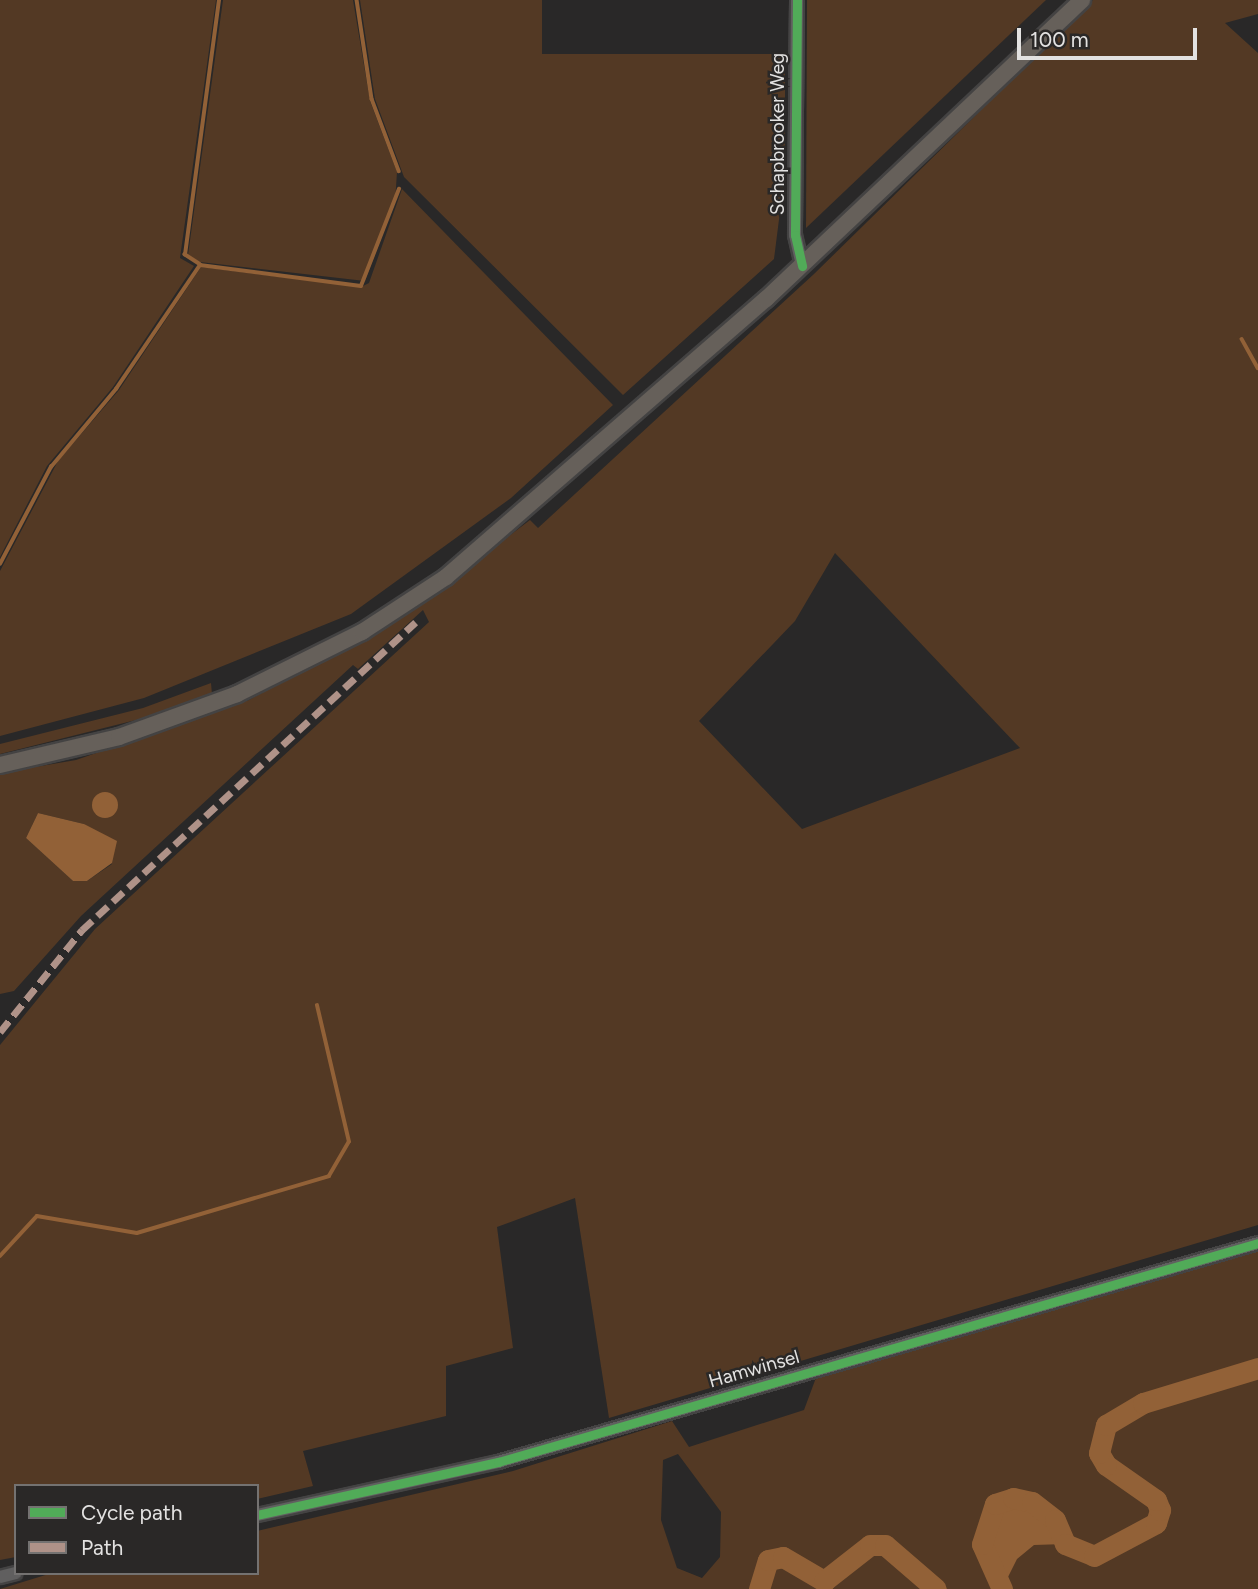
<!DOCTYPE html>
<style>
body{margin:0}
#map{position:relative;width:1258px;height:1589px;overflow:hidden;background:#292828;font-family:Figtree,sans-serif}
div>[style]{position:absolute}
.green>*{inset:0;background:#533924}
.water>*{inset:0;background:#926137}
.round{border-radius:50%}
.stream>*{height:3.5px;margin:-1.75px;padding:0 1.75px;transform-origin:1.75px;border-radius:1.75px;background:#926137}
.river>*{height:21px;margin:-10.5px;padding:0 10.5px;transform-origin:10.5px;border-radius:10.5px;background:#926137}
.roads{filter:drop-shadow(2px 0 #444343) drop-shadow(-2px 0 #444343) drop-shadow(0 2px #444343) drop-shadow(0 -2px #444343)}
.minor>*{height:12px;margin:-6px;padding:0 6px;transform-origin:6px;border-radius:6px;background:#605f5f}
.major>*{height:16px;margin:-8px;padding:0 8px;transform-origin:8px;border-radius:8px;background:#66605a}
.quiet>*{height:7px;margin-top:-3.5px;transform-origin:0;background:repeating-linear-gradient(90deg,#af9288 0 14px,transparent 0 21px)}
.cycleway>*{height:9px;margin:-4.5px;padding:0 4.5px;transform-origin:4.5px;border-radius:4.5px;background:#51ab58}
span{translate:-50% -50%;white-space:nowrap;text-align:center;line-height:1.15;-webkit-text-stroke:5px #2a2827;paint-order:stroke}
.street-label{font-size:19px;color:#e3e2e1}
.legend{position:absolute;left:14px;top:1484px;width:245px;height:91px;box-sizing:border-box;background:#2a2827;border:2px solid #747271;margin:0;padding:9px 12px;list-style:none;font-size:21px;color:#e3e2e1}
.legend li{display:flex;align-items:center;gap:14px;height:35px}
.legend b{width:35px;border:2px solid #747271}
.scale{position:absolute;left:1017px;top:28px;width:180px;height:32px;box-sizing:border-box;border:4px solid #e3e2e1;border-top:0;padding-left:9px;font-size:21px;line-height:24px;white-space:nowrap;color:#e3e2e1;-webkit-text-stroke:5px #2a2827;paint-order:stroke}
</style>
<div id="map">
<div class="green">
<div style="clip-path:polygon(0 0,216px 0,180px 258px,194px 266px,113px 387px,47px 466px,0 557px)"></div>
<div style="clip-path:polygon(223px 0,353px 0,370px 101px,397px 172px,395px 202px,365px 281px,200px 262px,188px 255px)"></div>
<div style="clip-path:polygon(360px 0,542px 0,542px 54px,785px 54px,785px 172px,774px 259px,623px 395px,404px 177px,375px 99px)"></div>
<div style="clip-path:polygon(807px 0,1046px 0,806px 228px)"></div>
<div style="clip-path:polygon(evenodd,1093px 0,1258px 0,1258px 14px,1225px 23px,1258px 53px,1258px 1225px,609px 1418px,575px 1198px,497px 1227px,513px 1348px,446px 1366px,446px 1416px,303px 1451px,313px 1486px,257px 1499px,257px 1486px,16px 1486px,16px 1557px,0 1560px,0 1045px,95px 929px,429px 622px,423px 610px,358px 669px,353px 665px,81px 916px,14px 991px,0 994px,0 773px,76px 760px,249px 700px,420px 604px,530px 520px,538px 528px,814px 274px,1093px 0,835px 553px,1020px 748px,802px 829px,699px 721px,795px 621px,835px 553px,1093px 0,38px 813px,84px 824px,112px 864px,87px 881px,73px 881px,26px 838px,38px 813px)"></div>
<div style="clip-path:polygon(402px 189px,613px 405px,511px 498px,351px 614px,144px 698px,0 736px,0 571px,58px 461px,119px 390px,201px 267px,361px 287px,369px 283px)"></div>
<div style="clip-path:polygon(211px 683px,212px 694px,148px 717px,0 754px,0 744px,143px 708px)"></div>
<div style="clip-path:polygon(evenodd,1258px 1251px,1258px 1589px,0 1589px,52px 1573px,257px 1573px,257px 1531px,513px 1471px,672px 1421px,689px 1447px,804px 1410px,817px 1375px,1258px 1251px,678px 1454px,721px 1512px,720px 1557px,702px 1578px,677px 1568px,661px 1520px,663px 1460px,678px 1454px)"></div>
</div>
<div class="water">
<div class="round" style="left:92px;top:792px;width:26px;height:26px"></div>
<div style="clip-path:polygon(38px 813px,84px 824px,117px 841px,112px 863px,87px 881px,73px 881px,26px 838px)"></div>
<div style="clip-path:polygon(1013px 1498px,1032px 1502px,1055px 1520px,1065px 1544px,1034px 1545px,1017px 1559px,1002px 1589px,982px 1544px,995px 1504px)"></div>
</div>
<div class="stream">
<div style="left:357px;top:0;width:100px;rotate:81.4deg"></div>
<div style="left:372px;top:99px;width:77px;rotate:69.4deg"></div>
<div style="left:199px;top:264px;width:17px;rotate:-147deg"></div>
<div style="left:185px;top:255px;width:257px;rotate:-82.4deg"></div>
<div style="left:1242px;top:339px;width:33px;rotate:61deg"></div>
<div style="left:0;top:564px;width:110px;rotate:-62.3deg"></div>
<div style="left:51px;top:467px;width:102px;rotate:-50.2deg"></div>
<div style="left:116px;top:389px;width:150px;rotate:-55.9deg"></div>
<div style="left:200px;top:265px;width:162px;rotate:7.4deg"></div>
<div style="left:361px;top:286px;width:104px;rotate:-68.6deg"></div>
<div style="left:0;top:1256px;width:54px;rotate:-47.2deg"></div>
<div style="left:37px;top:1216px;width:101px;rotate:9.6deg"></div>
<div style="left:137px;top:1233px;width:200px;rotate:-16.5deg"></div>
<div style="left:329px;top:1176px;width:39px;rotate:-60deg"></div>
<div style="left:349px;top:1142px;width:140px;rotate:-103.2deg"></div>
</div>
<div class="river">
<div style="left:759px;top:1589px;width:30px;rotate:-73deg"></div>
<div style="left:768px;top:1560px;width:15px;rotate:-11deg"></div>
<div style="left:783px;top:1557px;width:48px;rotate:30.3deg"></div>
<div style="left:824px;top:1581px;width:58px;rotate:-38deg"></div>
<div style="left:870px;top:1545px;width:15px"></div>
<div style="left:885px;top:1545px;width:67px;rotate:40.8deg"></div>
<div style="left:1002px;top:1589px;width:49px;rotate:-114deg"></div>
<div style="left:982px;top:1544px;width:42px;rotate:-72deg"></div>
<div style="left:995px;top:1504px;width:19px;rotate:-18deg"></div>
<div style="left:1013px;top:1498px;width:19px;rotate:12deg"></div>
<div style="left:1032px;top:1502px;width:29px;rotate:38deg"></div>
<div style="left:1055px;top:1520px;width:26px;rotate:67deg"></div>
<div style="left:1065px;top:1544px;width:31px;rotate:22deg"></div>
<div style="left:1094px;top:1556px;width:70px;rotate:-28deg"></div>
<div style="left:1156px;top:1523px;width:14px;rotate:-73deg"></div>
<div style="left:1160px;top:1510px;width:11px;rotate:-112deg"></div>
<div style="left:1156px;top:1500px;width:61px;rotate:-145deg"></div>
<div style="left:1106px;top:1465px;width:14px;rotate:-120deg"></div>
<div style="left:1099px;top:1453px;width:29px;rotate:-76deg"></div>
<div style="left:1106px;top:1425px;width:43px;rotate:-30.7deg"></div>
<div style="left:1143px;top:1403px;width:120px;rotate:-16.9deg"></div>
</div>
<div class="roads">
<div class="minor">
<div style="left:797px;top:0;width:235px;rotate:90.5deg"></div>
<div style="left:795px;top:235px;width:32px;rotate:77deg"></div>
<div style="left:257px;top:1515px;width:247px;rotate:-12.4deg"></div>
<div style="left:498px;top:1462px;width:791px;rotate:-16.07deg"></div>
<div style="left:0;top:1577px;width:16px;rotate:-14deg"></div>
</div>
<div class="major">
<div style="left:0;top:765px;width:122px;rotate:-13.2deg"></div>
<div style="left:119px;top:737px;width:126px;rotate:-20deg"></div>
<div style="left:237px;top:694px;width:140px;rotate:-26.4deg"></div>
<div style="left:362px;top:632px;width:100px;rotate:-33.2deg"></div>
<div style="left:446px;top:577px;width:424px;rotate:-41deg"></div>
<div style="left:766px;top:299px;width:435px;rotate:-43.4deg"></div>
</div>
</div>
<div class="quiet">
<div style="left:0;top:1032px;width:131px;rotate:-51.2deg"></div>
<div style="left:82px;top:930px;width:454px;rotate:-42.7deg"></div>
</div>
<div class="cycleway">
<div style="left:797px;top:0;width:235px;rotate:90.5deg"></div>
<div style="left:795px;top:235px;width:32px;rotate:77deg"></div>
<div style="left:257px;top:1515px;width:247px;rotate:-12.4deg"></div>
<div style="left:498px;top:1462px;width:791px;rotate:-16.07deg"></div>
</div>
<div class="street-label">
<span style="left:778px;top:134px;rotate:-90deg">Schapbrooker Weg</span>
<span style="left:754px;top:1369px;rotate:-16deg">Hamwinsel</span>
</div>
<ul class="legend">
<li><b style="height:9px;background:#51ab58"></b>Cycle path</li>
<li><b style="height:9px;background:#af9288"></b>Path</li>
</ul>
<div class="scale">100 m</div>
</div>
